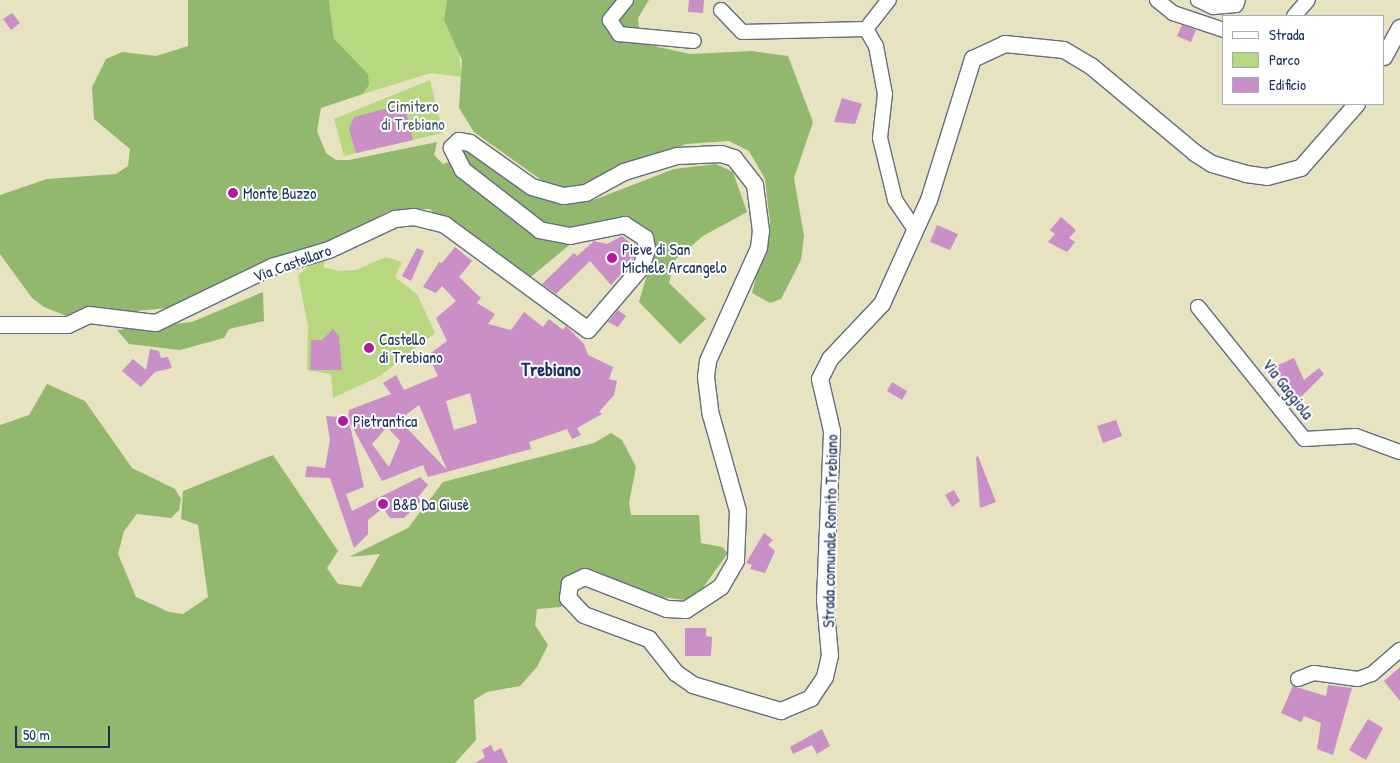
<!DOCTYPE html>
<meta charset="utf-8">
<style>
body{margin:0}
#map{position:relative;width:1400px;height:763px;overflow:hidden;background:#e7e2c0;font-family:"Patrick Hand",sans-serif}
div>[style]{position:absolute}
.green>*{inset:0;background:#b8d880}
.forest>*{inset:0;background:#92b86e}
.building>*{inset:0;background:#c98fc6}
.roads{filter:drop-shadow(1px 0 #626e80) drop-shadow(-1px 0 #626e80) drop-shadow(0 1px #626e80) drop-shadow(0 -1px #626e80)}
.minor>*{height:14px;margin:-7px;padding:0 7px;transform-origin:7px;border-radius:7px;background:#fff}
.tertiary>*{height:16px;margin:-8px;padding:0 8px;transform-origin:8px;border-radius:8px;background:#fff}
.dots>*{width:14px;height:14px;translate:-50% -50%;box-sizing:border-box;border:2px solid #fff;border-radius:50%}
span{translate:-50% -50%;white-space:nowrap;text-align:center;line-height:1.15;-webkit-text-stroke:4px #fff;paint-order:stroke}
.park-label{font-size:16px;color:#425966}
.poi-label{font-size:16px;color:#1b2f5e}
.left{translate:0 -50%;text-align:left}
.street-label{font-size:16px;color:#1b2f5e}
.quarter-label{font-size:19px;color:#1b2f5e;font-weight:700}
.legend{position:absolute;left:1222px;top:15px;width:162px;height:90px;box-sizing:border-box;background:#fff;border:1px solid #a4acbf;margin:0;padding:6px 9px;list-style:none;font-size:15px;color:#1b2f5e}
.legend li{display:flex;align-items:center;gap:10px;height:25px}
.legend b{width:25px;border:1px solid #a4acbf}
.scale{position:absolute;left:15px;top:726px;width:95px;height:22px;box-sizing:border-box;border:2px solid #1b2f5e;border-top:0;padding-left:6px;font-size:15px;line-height:18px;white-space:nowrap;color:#1b2f5e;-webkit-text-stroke:4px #fff;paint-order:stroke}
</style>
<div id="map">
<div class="green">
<div style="clip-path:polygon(329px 0,447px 0,444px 20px,458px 47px,462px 77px,431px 73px,363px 94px,369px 85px,334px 39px)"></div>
<div style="clip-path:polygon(430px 80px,443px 133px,344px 156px,334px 119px)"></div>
<div style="clip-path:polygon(329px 250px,323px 267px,339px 271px,356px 270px,386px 257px,402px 262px,395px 277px,417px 294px,435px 333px,380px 376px,333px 398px,331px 374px,307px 370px,308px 326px,298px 275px)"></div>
</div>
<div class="forest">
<div style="clip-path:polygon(188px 0,329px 0,334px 39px,368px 74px,369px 85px,363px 94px,321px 108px,317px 131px,326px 153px,336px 160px,349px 160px,437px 142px,434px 155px,443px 164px,449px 162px,457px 172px,573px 242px,532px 276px,522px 277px,429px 209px,389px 211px,330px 242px,169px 308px,69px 317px,44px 307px,32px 298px,0 254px,0 195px,47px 179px,116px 174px,128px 166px,130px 149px,94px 119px,92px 87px,106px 59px,122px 52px,156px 56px,188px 46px)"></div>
<div style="clip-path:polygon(447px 0,649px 0,638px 18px,639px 29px,643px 41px,654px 46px,690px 54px,752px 51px,788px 56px,813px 122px,794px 178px,804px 236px,801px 260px,781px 299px,770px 303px,752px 293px,770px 223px,765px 179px,749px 151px,729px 141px,686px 144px,589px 184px,558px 187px,544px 182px,474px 132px,459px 108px,462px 60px,444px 20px)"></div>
<div style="clip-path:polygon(465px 149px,529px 193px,563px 203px,591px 201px,674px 169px,716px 164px,733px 172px,747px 212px,703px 236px,675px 260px,669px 283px,706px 319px,680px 344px,639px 302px,653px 254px,639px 224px,630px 220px,584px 229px,545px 223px,471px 171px,461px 152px)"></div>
<div style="clip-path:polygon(263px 292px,264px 321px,229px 329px,224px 338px,180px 350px,129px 344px,117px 330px,192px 322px)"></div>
<div style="clip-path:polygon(47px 384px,85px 401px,132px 468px,175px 489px,181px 499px,179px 510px,171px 518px,137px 514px,124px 531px,118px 554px,136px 597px,169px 612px,183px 614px,208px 597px,198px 525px,181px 519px,183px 491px,273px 455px,338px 551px,327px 568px,338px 584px,361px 587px,380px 554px,349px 557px,408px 528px,443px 482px,594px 443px,611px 433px,622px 440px,636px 467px,629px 503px,631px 515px,699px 515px,701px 543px,722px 547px,728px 553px,702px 589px,685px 600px,653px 596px,578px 574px,561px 607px,537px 609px,535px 625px,548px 645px,537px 667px,520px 686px,487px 692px,474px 700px,476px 740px,455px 763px,0 763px,0 425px,29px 415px)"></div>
</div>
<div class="building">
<div style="clip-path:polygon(689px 0,704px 0,703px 13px,688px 12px)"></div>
<div style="clip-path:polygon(12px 13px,20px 23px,11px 30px,3px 19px)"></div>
<div style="clip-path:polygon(1182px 25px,1196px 30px,1191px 42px,1177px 36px)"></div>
<div style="clip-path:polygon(842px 98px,862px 104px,855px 124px,834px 122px)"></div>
<div style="clip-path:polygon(400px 105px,405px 108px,413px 140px,356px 153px,349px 129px,354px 117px)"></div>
<div style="clip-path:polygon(1061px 217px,1076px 230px,1069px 238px,1075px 242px,1067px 252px,1048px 242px,1055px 234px,1050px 230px)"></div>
<div style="clip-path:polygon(937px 225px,958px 234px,950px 250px,930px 242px)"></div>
<div style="clip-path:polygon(622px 236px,637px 249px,632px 262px,611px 285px,590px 261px,556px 294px,542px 284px,574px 253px,577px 256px,594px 241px,607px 244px)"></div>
<div style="clip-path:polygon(evenodd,455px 247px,472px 261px,459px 277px,481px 298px,477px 303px,495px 314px,488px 324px,511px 330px,524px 312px,543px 327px,549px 319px,563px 330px,566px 326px,584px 344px,588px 355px,613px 367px,609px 379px,617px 381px,614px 395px,599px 412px,602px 414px,577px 428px,581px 435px,572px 439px,567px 429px,529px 442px,531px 449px,428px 477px,423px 465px,382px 481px,349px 421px,364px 487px,346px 494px,352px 511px,420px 477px,428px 485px,418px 497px,421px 501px,404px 518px,390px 518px,383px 508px,368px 520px,368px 534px,354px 548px,330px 478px,305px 477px,307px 466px,325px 468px,330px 440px,326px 416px,348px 418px,349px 410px,391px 394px,383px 383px,396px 375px,404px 390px,438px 376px,430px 359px,420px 361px,447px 341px,436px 318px,456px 301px,442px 286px,436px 293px,423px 287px,439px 262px,442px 263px,455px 247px,470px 393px,477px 423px,454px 430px,446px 401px,470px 393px,455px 247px,419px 405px,447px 470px,399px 420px,419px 405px,455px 247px,387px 427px,400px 441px,389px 467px,372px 444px,387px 427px)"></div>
<div style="clip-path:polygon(417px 248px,424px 251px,411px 281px,402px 276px)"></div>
<div style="clip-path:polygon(618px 310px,626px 316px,618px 327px,608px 322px)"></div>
<div style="clip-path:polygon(333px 329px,339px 336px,342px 370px,310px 370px,311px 340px,322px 340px)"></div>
<div style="clip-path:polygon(150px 349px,159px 351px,161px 358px,168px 357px,172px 368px,155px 372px,141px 387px,122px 371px,133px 359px,146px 370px)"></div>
<div style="clip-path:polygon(1294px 358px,1304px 380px,1319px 368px,1324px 374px,1290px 408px,1280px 395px,1287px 390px,1276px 366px)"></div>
<div style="clip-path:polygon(892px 382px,907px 391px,902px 400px,887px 391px)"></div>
<div style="clip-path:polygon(1116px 420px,1122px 436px,1103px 443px,1097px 426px)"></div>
<div style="clip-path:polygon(978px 456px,996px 502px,980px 508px,976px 457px)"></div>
<div style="clip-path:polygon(954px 490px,960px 501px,952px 507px,945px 495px)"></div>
<div style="clip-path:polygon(764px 533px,773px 540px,768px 545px,775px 551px,765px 573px,750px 569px,752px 565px,746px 563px)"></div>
<div style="clip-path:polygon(685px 628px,706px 628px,706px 636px,712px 637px,711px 656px,685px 656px)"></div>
<div style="clip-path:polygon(1400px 667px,1400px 701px,1384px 681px)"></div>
<div style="clip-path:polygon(1328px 685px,1352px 688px,1333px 755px,1317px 749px,1321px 723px,1304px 716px,1301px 722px,1281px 713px,1293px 686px,1326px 696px)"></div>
<div style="clip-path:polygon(1368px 719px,1383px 728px,1366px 760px,1349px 750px)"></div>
<div style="clip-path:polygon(822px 729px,830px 746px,817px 754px,812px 745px,793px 754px,790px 747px)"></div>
<div style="clip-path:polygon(491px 745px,494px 752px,501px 748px,508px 763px,475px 763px,485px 757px,482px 750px)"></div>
</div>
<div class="roads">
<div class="minor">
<div style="left:626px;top:0;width:26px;rotate:129deg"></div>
<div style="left:610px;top:20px;width:17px;rotate:57deg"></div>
<div style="left:619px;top:34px;width:75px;rotate:5.3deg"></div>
<div style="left:1157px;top:0;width:21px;rotate:39deg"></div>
<div style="left:1173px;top:13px;width:54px;rotate:18.4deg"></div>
<div style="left:1198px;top:0;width:17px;rotate:25deg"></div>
<div style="left:1213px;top:7px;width:23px;rotate:-5deg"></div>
<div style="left:1236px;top:5px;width:5px;rotate:-68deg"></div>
<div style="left:721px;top:10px;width:30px;rotate:46deg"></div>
<div style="left:742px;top:32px;width:124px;rotate:-1.4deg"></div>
<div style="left:866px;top:29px;width:20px;rotate:60deg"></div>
<div style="left:876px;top:46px;width:49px;rotate:79.4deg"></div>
<div style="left:885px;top:94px;width:44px;rotate:96.5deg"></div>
<div style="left:880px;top:138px;width:64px;rotate:76.4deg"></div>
<div style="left:895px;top:200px;width:36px;rotate:56deg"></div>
<div style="left:1294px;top:16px;width:21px;rotate:-49deg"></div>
<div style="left:866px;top:29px;width:37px;rotate:-52deg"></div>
<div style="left:1198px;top:307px;width:169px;rotate:51.2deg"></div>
<div style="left:1304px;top:439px;width:52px;rotate:-3.3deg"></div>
<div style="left:1356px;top:436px;width:47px;rotate:20deg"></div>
<div style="left:1298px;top:679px;width:17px;rotate:-21deg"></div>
<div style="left:1314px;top:673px;width:44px;rotate:7.8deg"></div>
<div style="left:1358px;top:679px;width:15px;rotate:-20deg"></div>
<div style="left:1372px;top:674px;width:37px;rotate:-41deg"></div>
</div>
<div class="tertiary">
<div style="left:1384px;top:57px;width:33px;rotate:-61deg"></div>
<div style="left:0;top:325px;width:68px"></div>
<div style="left:68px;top:325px;width:23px;rotate:-25deg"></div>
<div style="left:89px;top:315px;width:67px;rotate:6.8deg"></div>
<div style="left:156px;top:323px;width:129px;rotate:-25.8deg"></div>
<div style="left:272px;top:267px;width:59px;rotate:-16.6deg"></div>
<div style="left:329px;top:250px;width:73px;rotate:-25.2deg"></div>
<div style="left:395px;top:219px;width:19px;rotate:-6deg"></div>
<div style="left:414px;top:217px;width:32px;rotate:14deg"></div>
<div style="left:445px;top:225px;width:177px;rotate:36.3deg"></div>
<div style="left:588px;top:330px;width:82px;rotate:-49.5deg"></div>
<div style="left:641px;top:268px;width:20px;rotate:-72deg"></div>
<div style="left:647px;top:249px;width:11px;rotate:-100deg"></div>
<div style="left:645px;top:238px;width:24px;rotate:-147deg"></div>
<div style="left:625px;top:225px;width:56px;rotate:168.7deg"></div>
<div style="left:570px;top:236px;width:31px;rotate:-169deg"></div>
<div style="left:540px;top:230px;width:98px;rotate:-142.1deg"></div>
<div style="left:463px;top:170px;width:25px;rotate:-117deg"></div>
<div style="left:452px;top:148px;width:10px;rotate:-45deg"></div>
<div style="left:459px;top:141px;width:11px;rotate:10deg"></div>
<div style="left:470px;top:143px;width:76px;rotate:35.4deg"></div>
<div style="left:532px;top:187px;width:33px;rotate:16deg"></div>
<div style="left:564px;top:196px;width:22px;rotate:-8deg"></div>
<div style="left:586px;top:193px;width:43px;rotate:-28.9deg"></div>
<div style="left:624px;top:172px;width:55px;rotate:-16.8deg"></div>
<div style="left:677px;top:156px;width:44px;rotate:-2.6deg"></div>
<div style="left:721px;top:154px;width:14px;rotate:17deg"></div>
<div style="left:734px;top:158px;width:34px;rotate:52deg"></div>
<div style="left:755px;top:185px;width:46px;rotate:82.6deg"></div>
<div style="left:761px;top:231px;width:17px;rotate:97deg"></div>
<div style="left:759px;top:248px;width:124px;rotate:114.3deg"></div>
<div style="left:708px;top:361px;width:16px;rotate:97deg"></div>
<div style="left:706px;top:377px;width:38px;rotate:83deg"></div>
<div style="left:711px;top:415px;width:100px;rotate:74.3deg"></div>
<div style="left:738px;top:511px;width:50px;rotate:92.3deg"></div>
<div style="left:736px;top:561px;width:30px;rotate:120deg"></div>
<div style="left:721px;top:587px;width:42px;rotate:146.7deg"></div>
<div style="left:686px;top:610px;width:19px;rotate:-177deg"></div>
<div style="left:667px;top:609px;width:88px;rotate:-158.7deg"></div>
<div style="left:585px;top:577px;width:17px;rotate:155deg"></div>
<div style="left:570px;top:584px;width:14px;rotate:98deg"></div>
<div style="left:568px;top:598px;width:23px;rotate:47deg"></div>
<div style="left:584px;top:615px;width:69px;rotate:20.3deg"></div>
<div style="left:649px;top:639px;width:43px;rotate:51.5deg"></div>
<div style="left:676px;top:673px;width:21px;rotate:35deg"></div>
<div style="left:693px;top:685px;width:92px;rotate:16.5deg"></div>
<div style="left:781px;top:711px;width:33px;rotate:-23deg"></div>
<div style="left:811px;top:698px;width:25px;rotate:-56deg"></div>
<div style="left:825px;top:677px;width:22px;rotate:-77deg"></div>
<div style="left:830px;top:656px;width:56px;rotate:-95.1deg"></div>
<div style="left:825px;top:600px;width:169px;rotate:-87.6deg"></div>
<div style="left:832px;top:431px;width:53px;rotate:-103deg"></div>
<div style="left:820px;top:379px;width:22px;rotate:-63deg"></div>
<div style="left:830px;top:359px;width:76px;rotate:-46.6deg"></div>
<div style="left:882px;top:304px;width:114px;rotate:-65.7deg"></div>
<div style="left:929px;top:200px;width:148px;rotate:-72.7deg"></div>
<div style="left:973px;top:59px;width:35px;rotate:-25deg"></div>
<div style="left:1005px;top:44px;width:59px;rotate:5.8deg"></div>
<div style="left:1064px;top:50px;width:31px;rotate:31deg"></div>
<div style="left:1091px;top:66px;width:136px;rotate:39.9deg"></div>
<div style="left:1195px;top:153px;width:20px;rotate:33deg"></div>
<div style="left:1212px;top:164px;width:35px;rotate:16deg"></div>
<div style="left:1246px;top:174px;width:21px;rotate:8deg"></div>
<div style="left:1267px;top:177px;width:35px;rotate:-15deg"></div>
<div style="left:1301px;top:168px;width:85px;rotate:-48.8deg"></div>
</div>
</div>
<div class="dots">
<div style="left:233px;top:193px;background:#b5179e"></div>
<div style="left:612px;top:258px;background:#b5179e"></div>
<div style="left:369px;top:348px;background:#b5179e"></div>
<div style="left:343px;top:421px;background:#b5179e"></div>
<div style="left:383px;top:504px;background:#b5179e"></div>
</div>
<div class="park-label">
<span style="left:413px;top:115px">Cimitero<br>di Trebiano</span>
</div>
<div class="poi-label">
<span class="left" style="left:243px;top:193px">Monte Buzzo</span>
<span class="left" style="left:622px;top:258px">Pieve di San<br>Michele Arcangelo</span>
<span class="left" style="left:379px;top:348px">Castello<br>di Trebiano</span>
<span class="left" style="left:353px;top:421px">Pietrantica</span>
<span class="left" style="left:393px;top:504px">B&amp;B Da Giusè</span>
</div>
<div class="street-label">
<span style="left:292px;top:263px;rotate:-20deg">Via Castellaro</span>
<span style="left:1288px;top:389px;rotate:52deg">Via Gaggiola</span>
<span style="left:830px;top:531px;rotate:-89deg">Strada comunale Romito Trebiano</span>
</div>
<div class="quarter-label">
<span style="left:551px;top:370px">Trebiano</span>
</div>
<ul class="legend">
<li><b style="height:6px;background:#fff"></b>Strada</li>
<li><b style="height:14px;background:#b8d880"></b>Parco</li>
<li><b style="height:14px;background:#c98fc6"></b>Edificio</li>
</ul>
<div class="scale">50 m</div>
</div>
